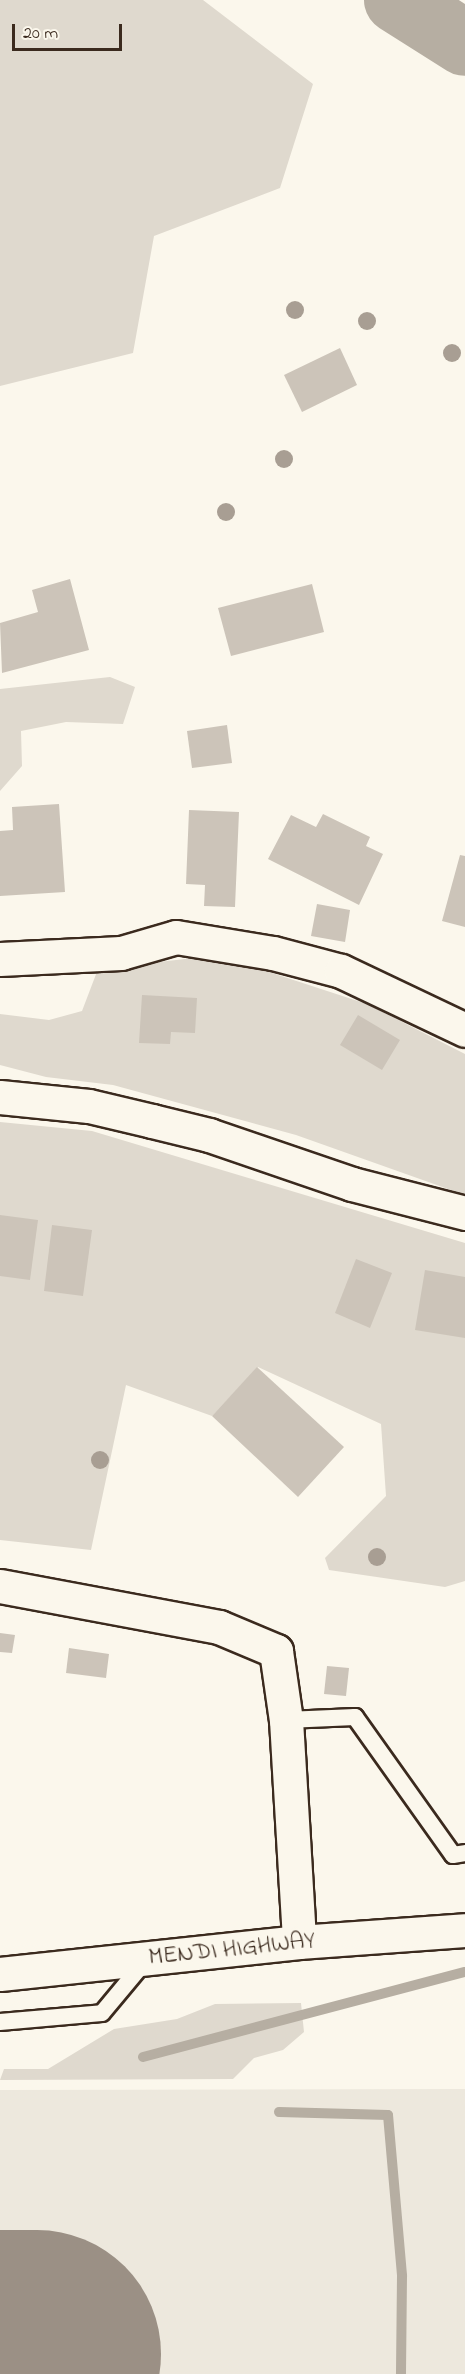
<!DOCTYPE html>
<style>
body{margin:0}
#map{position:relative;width:465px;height:2374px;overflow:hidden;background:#fbf7ec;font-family:"Indie Flower",sans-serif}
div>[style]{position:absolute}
.built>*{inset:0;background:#ede8dd}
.green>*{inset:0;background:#dfd9ce}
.stream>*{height:10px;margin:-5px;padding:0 5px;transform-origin:5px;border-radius:5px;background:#b6aea2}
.river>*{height:66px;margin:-33px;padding:0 33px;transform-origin:33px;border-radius:33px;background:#b6aea2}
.runway>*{height:248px;margin:-124px;padding:0 124px;transform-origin:124px;border-radius:124px;background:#9b9085}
.building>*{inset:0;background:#ccc4b9}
.roads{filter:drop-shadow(2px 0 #3b2a1e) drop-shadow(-2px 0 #3b2a1e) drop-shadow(0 2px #3b2a1e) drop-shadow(0 -2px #3b2a1e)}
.service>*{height:16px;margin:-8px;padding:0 8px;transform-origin:8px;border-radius:8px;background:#fbf7ec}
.minor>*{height:33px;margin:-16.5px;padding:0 16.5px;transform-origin:16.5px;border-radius:16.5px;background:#fbf7ec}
.secondary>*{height:33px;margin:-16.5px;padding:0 16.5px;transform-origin:16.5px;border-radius:16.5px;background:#fbf7ec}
.trees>*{width:18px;height:18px;margin:-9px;border-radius:50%;background:#a89e93}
span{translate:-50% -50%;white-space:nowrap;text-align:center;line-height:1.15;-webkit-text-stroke:4.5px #fbf7ec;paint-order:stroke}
.street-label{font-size:24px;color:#3b2a1e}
.scale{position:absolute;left:12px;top:24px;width:110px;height:27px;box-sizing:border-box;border:3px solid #3b2a1e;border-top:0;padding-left:8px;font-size:18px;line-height:21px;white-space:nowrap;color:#3b2a1e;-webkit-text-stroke:4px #fbf7ec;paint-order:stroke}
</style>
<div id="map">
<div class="built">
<div style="clip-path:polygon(465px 2089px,465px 2374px,0 2374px,0 2090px)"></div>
</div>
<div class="green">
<div style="clip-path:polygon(0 0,203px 0,313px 84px,280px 188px,154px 236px,133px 353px,0 386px)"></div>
<div style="clip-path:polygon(110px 677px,135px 687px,123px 724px,66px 722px,21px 731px,22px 766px,0 791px,0 689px)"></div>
<div style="clip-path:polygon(202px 957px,269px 972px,367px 1004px,465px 1054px,465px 1195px,296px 1135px,113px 1085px,46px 1077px,0 1065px,0 1014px,49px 1020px,82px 1011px,98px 969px)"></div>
<div style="clip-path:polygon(0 1122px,92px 1131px,465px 1243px,465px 1581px,445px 1587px,329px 1570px,325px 1558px,386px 1496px,381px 1424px,258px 1367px,212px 1416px,126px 1385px,91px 1550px,0 1540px)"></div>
<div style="clip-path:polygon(301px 2003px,304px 2032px,283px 2050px,254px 2058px,233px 2079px,0 2080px,4px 2069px,48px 2069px,114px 2029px,177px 2019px,215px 2004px)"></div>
</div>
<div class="stream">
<div style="left:143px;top:2057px;width:333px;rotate:-14.8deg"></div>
<div style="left:279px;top:2112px;width:109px;rotate:1.6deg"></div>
<div style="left:388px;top:2115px;width:162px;rotate:85deg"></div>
<div style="left:402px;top:2276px;width:98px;rotate:90.6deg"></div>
</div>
<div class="river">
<div style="left:397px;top:0;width:80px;rotate:32.3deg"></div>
</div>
<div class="runway">
<div style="left:0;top:2354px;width:37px"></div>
</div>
<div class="building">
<div style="clip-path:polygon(340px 348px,357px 385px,302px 412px,284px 375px)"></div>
<div style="clip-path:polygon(70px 579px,89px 650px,2px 673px,0 623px,38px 612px,32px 590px)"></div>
<div style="clip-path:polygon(312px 584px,324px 632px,231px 656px,218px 608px)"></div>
<div style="clip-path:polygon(227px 725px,232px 763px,192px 768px,187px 731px)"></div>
<div style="clip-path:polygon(59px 804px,65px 892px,0 896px,0 831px,13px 830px,12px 807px)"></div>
<div style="clip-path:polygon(189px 810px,239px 812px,235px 907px,204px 906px,205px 885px,186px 884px)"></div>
<div style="clip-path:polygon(323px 814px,370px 837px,366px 846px,383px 854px,359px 905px,268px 859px,291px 815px,316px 827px)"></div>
<div style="clip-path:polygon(460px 855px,465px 856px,465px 927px,442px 921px)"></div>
<div style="clip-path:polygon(317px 904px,350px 910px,345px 942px,311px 936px)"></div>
<div style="clip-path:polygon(142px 995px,197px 998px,195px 1033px,171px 1032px,170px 1044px,139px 1043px)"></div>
<div style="clip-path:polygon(358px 1015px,400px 1040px,382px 1070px,340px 1045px)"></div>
<div style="clip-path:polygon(0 1215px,38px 1220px,30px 1280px,0 1276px)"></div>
<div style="clip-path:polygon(52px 1225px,92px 1230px,83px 1296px,44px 1291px)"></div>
<div style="clip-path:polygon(356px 1259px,392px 1273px,370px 1328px,335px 1313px)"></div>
<div style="clip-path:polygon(425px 1270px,465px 1277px,465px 1338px,415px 1330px)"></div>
<div style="clip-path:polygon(257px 1367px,344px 1447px,298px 1497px,212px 1416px)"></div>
<div style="clip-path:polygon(0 1633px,15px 1635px,12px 1653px,0 1652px)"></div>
<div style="clip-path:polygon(69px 1648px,109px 1654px,106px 1678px,66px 1673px)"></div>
<div style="clip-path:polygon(327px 1666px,349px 1668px,346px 1696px,324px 1694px)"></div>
</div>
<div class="roads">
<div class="service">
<div style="left:286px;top:1720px;width:69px;rotate:-2.5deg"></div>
<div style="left:355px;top:1717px;width:169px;rotate:54.6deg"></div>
<div style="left:453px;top:1855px;width:12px;rotate:-9deg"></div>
<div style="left:0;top:2022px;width:102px;rotate:-5deg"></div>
<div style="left:102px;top:2013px;width:70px;rotate:-50.2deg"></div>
</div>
<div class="minor">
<div style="left:0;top:959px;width:121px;rotate:-2.8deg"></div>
<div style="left:121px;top:953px;width:57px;rotate:-16.2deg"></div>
<div style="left:176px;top:937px;width:98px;rotate:9.4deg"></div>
<div style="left:273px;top:953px;width:70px;rotate:14.8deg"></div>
<div style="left:341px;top:971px;width:137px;rotate:25.4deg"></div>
<div style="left:0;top:1097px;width:89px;rotate:5.8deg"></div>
<div style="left:89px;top:1106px;width:65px;rotate:13.4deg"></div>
<div style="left:152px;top:1121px;width:59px;rotate:13.8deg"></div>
<div style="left:209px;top:1135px;width:151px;rotate:18.9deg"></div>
<div style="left:352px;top:1184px;width:117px;rotate:14.4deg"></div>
<div style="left:0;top:1586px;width:223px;rotate:10.6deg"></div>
<div style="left:219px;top:1627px;width:62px;rotate:22.8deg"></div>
<div style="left:276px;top:1651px;width:70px;rotate:81.8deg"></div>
<div style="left:286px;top:1720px;width:222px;rotate:86.6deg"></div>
</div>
<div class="secondary">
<div style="left:0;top:1974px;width:301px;rotate:-6.1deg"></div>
<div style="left:299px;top:1942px;width:166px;rotate:-4.1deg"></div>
</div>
</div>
<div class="trees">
<div style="left:295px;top:310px"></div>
<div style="left:367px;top:321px"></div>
<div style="left:452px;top:353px"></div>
<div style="left:284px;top:459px"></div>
<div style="left:226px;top:512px"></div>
<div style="left:100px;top:1460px"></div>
<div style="left:377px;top:1557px"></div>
</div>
<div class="street-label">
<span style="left:232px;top:1950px;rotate:-6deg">MENDI HIGHWAY</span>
</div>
<div class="scale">20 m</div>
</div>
